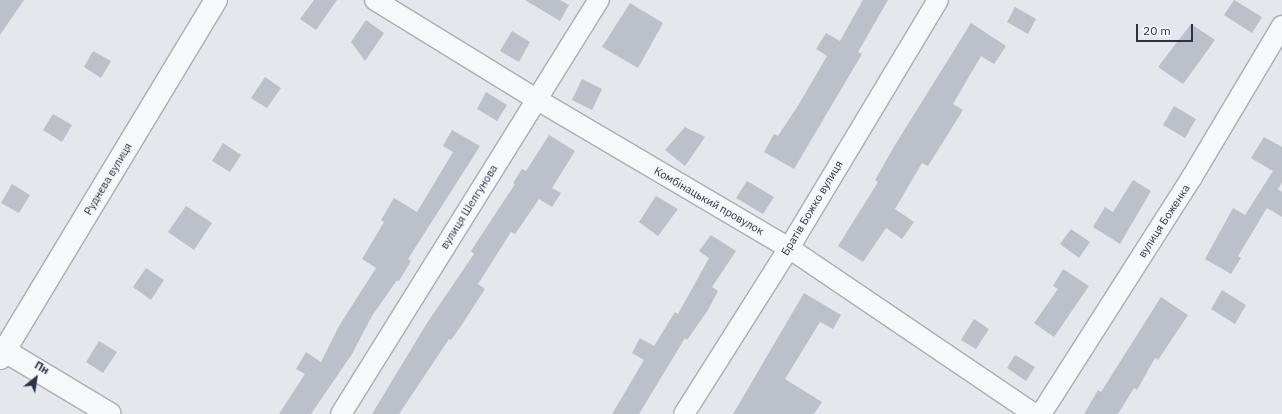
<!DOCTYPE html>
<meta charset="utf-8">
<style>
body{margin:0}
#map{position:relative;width:1282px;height:414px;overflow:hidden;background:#e4e7ec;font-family:"IBM Plex Sans",sans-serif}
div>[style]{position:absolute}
.building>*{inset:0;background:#bbc0ca}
.roads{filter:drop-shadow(1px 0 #a9aeb7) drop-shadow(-1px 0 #a9aeb7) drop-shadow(0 1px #a9aeb7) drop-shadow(0 -1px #a9aeb7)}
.minor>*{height:20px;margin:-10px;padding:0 10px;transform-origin:10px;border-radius:10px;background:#f7f8fa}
.tertiary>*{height:22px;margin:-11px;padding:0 11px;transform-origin:11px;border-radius:11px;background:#f7f8fa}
span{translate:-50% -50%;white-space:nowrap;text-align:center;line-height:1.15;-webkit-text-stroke:3px #f4f6f9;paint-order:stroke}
.street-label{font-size:11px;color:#2b3445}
.north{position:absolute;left:16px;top:358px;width:40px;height:40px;-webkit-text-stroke:3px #f4f6f9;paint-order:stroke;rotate:30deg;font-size:11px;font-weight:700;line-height:16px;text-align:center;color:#2b3445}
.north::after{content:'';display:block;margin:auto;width:14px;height:18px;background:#2b3445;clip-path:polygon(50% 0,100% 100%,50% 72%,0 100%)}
.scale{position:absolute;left:1136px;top:24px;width:57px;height:18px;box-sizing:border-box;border:2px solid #2b3445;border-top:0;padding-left:5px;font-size:12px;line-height:14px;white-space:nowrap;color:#2b3445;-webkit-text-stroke:3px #f4f6f9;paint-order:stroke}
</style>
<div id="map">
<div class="building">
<div style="clip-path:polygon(0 0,24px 0,0 35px)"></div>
<div style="clip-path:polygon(314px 0,337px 0,316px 30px,300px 19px)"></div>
<div style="clip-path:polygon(525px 0,560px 0,569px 5px,560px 21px)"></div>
<div style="clip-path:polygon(863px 0,888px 0,858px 52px,862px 54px,794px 169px,764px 152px,774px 134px,778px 136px,799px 104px,827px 56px,816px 49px,826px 33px,840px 41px)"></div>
<div style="clip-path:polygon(1234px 0,1262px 17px,1252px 33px,1224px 15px)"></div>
<div style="clip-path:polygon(630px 3px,663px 23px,638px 68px,602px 47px)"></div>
<div style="clip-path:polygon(1015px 7px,1036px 19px,1028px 34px,1007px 22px)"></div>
<div style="clip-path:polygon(366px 20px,384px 33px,365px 61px,351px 42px)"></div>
<div style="clip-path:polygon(971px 23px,1006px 46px,994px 64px,981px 56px,953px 104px,963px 110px,928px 166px,922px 163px,895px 209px,914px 222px,902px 239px,886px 228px,863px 262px,838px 246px,878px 182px,875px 180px,895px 145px)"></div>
<div style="clip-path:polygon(1191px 24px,1215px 40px,1183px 84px,1158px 67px)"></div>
<div style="clip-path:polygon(512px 31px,530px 42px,519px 62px,500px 51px)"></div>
<div style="clip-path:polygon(93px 51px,111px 61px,101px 78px,84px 67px)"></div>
<div style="clip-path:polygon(265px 77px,281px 88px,267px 108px,251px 98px)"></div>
<div style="clip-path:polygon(582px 79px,602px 89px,592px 110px,572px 100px)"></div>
<div style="clip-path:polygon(486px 92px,507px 105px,497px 121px,477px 109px)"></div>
<div style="clip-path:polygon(1174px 106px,1196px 119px,1185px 138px,1163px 125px)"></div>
<div style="clip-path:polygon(53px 114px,72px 125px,62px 142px,43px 130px)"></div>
<div style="clip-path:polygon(685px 127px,705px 137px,685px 166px,665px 150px)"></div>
<div style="clip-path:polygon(452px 130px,480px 146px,408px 259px,411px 261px,399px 281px,397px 280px,372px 316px,352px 354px,311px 414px,279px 414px,305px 374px,296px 369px,306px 352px,321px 362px,339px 326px,376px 268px,362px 259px,384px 222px,381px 220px,394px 198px,417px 212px,453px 152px,443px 146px)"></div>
<div style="clip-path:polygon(549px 135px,575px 151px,552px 188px,561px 193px,552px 207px,539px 199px,515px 234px,511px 232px,478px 284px,485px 289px,461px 326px,451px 340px,449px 339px,399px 414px,372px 414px,427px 323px,474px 254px,471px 251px,515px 184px,513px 183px,522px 169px,526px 171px)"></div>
<div style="clip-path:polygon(1264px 137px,1282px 147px,1282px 182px,1278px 189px,1282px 192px,1282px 217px,1267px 208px,1238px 256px,1241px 258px,1231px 274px,1205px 259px,1233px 208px,1245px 215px,1273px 171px,1251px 158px)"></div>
<div style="clip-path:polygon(223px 143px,241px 155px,230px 172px,212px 161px)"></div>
<div style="clip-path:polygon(1133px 180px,1151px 191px,1120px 244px,1093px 227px,1105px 207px,1113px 212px)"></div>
<div style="clip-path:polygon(747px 181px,774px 197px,763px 214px,736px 198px)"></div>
<div style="clip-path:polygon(12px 184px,30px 195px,19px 213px,1px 203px)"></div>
<div style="clip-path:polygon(656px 196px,678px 209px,658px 236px,639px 222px)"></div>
<div style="clip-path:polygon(186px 206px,212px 223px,194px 250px,168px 232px)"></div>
<div style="clip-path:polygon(1071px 229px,1090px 242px,1079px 258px,1060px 244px)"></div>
<div style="clip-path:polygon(711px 235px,736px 251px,712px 287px,718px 291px,708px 310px,687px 340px,685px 338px,639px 414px,612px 414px,644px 360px,632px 353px,640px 338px,654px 346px,675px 312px,678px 314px,709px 258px,699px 251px)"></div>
<div style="clip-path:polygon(146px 268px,164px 280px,151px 300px,133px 287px)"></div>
<div style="clip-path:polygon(1063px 269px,1089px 286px,1054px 337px,1034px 323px,1058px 289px,1053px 286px)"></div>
<div style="clip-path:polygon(1222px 290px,1246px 305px,1235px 324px,1211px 309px)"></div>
<div style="clip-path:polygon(804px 293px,841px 315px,833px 329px,820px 322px,785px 379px,822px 402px,814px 414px,733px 414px)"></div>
<div style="clip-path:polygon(1161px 297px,1188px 315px,1158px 360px,1155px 358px,1137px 390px,1134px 388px,1118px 414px,1084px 414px,1098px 390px,1101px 392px)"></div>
<div style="clip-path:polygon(974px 319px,989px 329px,976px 349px,961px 340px)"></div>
<div style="clip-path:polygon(99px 341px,117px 352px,103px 373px,86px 362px)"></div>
<div style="clip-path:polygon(1015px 355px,1035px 367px,1026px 381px,1007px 368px)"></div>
</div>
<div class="roads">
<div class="minor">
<div style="left:375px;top:0;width:189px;rotate:31.6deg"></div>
<div style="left:536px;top:99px;width:294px;rotate:30.5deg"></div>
<div style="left:789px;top:248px;width:296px;rotate:34.1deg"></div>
<div style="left:341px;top:414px;width:488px;rotate:-58.1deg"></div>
<div style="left:684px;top:414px;width:196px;rotate:-57.7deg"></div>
<div style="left:789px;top:248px;width:289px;rotate:-59deg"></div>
<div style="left:1041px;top:414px;width:281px;rotate:-57.5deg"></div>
<div style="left:1192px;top:177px;width:176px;rotate:-59.2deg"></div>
</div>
<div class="tertiary">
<div style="left:0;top:348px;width:128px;rotate:31deg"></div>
<div style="left:0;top:358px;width:418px;rotate:-58.9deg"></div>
</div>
</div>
<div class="street-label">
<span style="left:108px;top:179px;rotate:-59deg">Руднєва вулиця</span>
<span style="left:709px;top:201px;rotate:30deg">Комбінацький провулок</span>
<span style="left:469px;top:207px;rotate:-58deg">вулиця Шелгунова</span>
<span style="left:812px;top:208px;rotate:-59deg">Братів Божко вулиця</span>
<span style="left:1164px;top:221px;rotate:-57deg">вулиця Боженка</span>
</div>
<div class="north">Пн</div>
<div class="scale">20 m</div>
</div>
